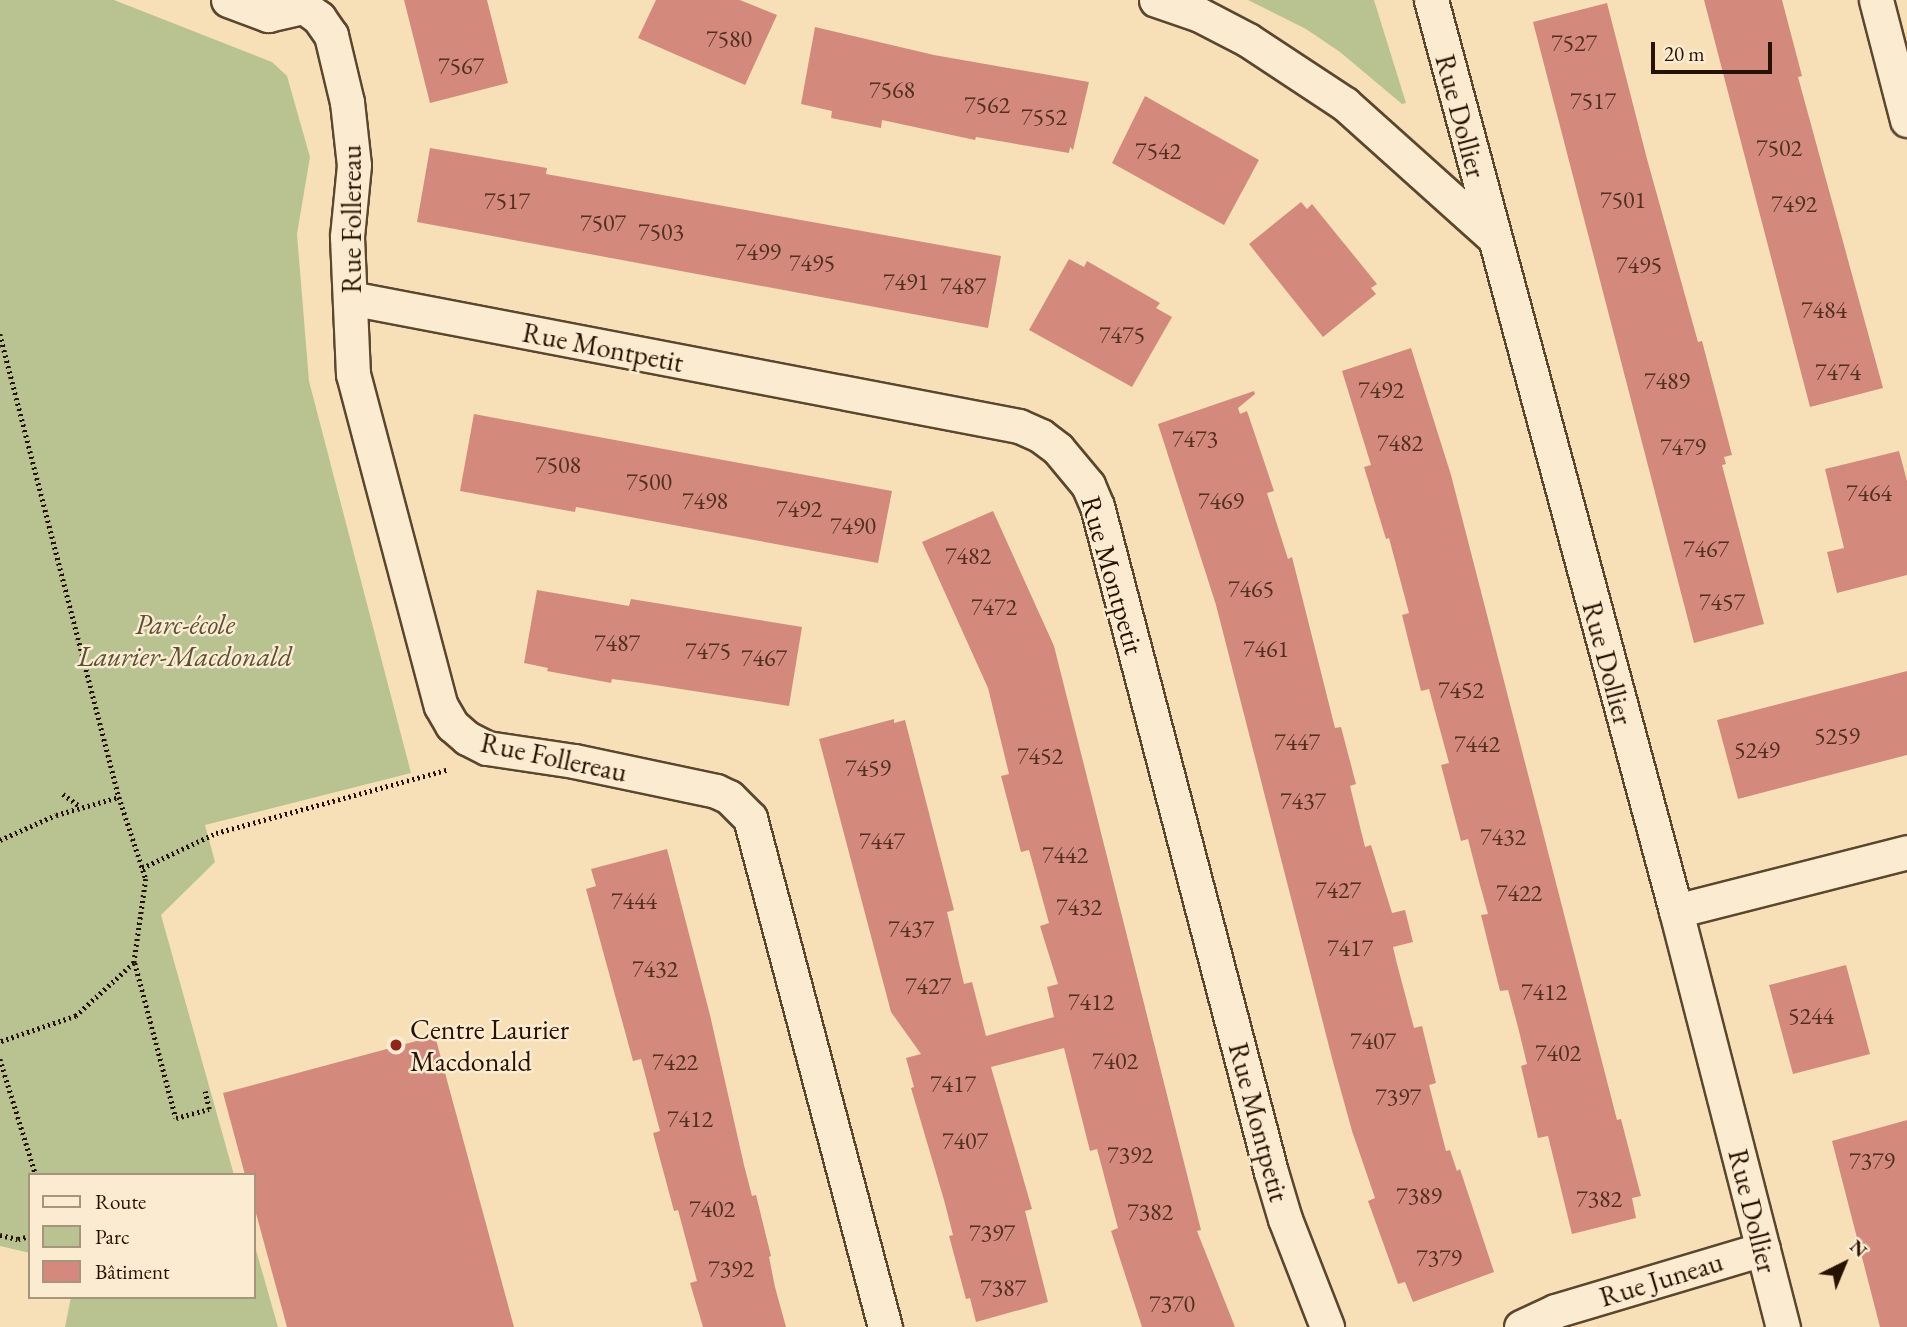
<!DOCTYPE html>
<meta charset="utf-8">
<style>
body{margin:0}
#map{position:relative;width:1907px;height:1327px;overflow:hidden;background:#f7e0b8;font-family:"EB Garamond",serif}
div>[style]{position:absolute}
.green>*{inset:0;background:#b9c392}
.building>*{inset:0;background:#d38a7d}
.path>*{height:4.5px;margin-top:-2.25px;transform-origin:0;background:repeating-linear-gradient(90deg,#271200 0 2px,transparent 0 5.5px)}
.roads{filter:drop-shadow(2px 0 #5b462e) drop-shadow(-2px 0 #5b462e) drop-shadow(0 2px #5b462e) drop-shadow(0 -2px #5b462e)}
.minor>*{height:33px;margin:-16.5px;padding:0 16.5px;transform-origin:16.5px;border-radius:16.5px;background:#faebd1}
.dots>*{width:19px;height:19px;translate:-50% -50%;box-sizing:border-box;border:4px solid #faebd1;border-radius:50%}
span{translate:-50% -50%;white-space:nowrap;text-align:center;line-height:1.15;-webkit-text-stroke:5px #faebd1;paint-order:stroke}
.number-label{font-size:24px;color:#52301f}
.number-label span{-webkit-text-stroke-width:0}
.street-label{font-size:28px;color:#271200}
.park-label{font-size:28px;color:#5a5033;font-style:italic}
.poi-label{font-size:28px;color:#271200}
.left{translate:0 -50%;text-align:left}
.legend{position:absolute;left:28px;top:1173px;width:228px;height:126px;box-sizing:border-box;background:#faebd1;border:2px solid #a6947d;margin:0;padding:9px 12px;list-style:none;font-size:21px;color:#271200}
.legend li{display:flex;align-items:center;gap:14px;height:35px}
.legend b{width:35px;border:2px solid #a6947d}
.north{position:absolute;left:1809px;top:1229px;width:70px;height:70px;-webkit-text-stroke:5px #faebd1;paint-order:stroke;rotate:43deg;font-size:19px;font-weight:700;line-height:28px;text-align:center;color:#271200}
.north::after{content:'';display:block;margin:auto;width:24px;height:32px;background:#271200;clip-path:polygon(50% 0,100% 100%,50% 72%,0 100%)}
.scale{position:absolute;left:1651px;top:42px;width:121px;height:32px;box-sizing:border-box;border:4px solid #271200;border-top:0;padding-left:9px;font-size:21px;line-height:24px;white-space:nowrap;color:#271200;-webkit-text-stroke:5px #faebd1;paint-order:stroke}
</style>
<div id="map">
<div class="green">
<div style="clip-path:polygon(0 0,114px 0,272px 62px,287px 76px,310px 157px,297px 234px,309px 381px,411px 773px,205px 825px,215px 862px,161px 915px,234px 1175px,30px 1175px,30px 1253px,0 1246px)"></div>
<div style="clip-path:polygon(1248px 0,1374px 0,1406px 103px,1402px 104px,1340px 52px,1306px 29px)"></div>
<div style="clip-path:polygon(254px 1243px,278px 1327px,65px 1327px,71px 1297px,254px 1297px)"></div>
</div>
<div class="building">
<div style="clip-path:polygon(404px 0,487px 0,508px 83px,430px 103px)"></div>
<div style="clip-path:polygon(656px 0,740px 0,777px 15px,745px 85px,638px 38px)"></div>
<div style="clip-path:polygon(1704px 0,1782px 0,1802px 76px,1798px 77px,1883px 388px,1810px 407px)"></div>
<div style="clip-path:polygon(1607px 3px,1647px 159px,1698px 342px,1702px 341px,1732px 455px,1724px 457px,1726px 464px,1722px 465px,1764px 624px,1694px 643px,1533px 22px)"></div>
<div style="clip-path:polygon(815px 27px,934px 55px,1089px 82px,1073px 150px,1070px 147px,1069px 153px,976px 137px,975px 140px,882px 120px,881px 128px,831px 118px,832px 111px,801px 104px)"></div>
<div style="clip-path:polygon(1145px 96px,1259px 160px,1224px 225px,1112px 163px)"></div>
<div style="clip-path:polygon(430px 148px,547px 168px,546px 174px,1001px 256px,988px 328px,417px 222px)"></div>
<div style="clip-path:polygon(1301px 202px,1307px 209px,1312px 204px,1377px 284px,1371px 288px,1376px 294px,1323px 337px,1249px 244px)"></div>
<div style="clip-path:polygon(1069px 259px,1084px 267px,1087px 261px,1160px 303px,1156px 308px,1172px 317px,1132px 387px,1029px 330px)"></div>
<div style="clip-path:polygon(1411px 348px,1451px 475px,1617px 1120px,1621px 1119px,1641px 1196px,1632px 1198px,1636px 1218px,1572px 1234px,1548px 1136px,1538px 1138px,1521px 1066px,1527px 1064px,1518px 1027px,1508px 990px,1500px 991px,1481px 915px,1488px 914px,1478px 878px,1468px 839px,1461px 841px,1441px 765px,1449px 763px,1429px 689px,1421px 691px,1402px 615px,1409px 613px,1389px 538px,1386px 539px,1364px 467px,1371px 465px,1342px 371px)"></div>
<div style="clip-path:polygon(1254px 391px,1255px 394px,1238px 408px,1240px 414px,1247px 411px,1274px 491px,1267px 493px,1288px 559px,1292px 557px,1335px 728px,1341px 727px,1356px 784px,1350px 786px,1365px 847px,1371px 845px,1392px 913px,1405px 910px,1413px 942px,1393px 947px,1397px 964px,1414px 1028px,1422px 1026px,1436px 1083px,1429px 1085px,1446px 1151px,1450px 1150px,1457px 1171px,1460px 1169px,1494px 1272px,1413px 1302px,1405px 1282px,1398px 1284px,1368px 1201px,1375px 1198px,1352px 1131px,1333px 1062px,1216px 605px,1158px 424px)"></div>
<div style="clip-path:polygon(474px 414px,892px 491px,878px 563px,576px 507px,575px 512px,460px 491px)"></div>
<div style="clip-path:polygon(1899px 451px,1907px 481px,1907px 575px,1837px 593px,1827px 552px,1844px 548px,1825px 469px)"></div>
<div style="clip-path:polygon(993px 511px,1054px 646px,1201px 1230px,1197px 1231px,1235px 1327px,1142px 1327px,1111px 1231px,1118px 1228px,1097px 1149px,1090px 1151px,1064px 1048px,991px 1067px,1032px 1209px,1025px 1211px,1048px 1302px,976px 1322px,970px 1298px,966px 1299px,949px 1236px,953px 1235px,944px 1200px,911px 1088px,914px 1087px,906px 1058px,921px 1054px,891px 1012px,819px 739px,894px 719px,894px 723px,905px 720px,954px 910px,947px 912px,964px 984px,972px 982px,986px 1036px,1054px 1017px,1047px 987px,1058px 984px,1040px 926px,1049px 923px,1029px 850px,1021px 852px,1001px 776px,1009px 774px,988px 688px,922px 542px)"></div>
<div style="clip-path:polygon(537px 590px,629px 606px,631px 599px,802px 627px,789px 706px,642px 683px,612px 679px,611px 683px,547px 671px,548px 668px,524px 663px)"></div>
<div style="clip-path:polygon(1907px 671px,1907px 755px,1738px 799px,1717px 720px)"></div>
<div style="clip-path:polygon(667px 849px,710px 1015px,744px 1165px,752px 1196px,756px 1195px,771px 1256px,769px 1257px,775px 1287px,786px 1327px,703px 1327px,690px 1283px,697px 1281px,678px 1210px,674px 1211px,653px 1133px,660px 1131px,641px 1059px,633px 1061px,586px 889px,596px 886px,591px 869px)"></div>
<div style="clip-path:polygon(1846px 965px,1870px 1054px,1793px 1074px,1769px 985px)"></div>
<div style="clip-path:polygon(435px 1036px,514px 1327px,287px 1327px,254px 1206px,254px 1175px,245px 1175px,223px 1093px)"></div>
<div style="clip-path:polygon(1907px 1120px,1907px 1327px,1880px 1327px,1832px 1141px)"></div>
</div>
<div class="path">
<div style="left:0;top:334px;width:478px;rotate:75.6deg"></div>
<div style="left:119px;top:797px;width:86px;rotate:71.8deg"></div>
<div style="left:146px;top:879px;width:85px;rotate:98.1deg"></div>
<div style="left:134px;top:963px;width:79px;rotate:137.6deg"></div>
<div style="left:76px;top:1016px;width:80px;rotate:161.1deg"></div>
<div style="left:63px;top:794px;width:22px;rotate:36deg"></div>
<div style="left:0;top:840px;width:61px;rotate:-24.1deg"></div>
<div style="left:56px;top:815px;width:66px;rotate:-15.9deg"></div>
<div style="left:142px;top:868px;width:82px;rotate:-25.3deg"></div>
<div style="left:216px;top:833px;width:239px;rotate:-15.3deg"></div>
<div style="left:135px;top:963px;width:160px;rotate:75.2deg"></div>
<div style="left:176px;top:1118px;width:34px;rotate:-15deg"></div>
<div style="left:209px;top:1109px;width:18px;rotate:-103deg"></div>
<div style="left:0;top:1059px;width:121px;rotate:72.8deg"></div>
<div style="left:0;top:1235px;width:18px;rotate:13deg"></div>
<div style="left:18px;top:1239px;width:12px;rotate:-14deg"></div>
</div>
<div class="roads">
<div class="minor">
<div style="left:228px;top:0;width:43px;rotate:20.6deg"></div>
<div style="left:268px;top:15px;width:37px;rotate:-13deg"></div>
<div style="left:1156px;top:0;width:46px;rotate:18.8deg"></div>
<div style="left:1200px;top:15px;width:54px;rotate:27.5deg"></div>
<div style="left:1248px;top:40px;width:116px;rotate:33.4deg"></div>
<div style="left:1345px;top:104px;width:198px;rotate:41.9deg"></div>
<div style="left:1431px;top:0;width:943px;rotate:74.95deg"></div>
<div style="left:1676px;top:911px;width:430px;rotate:75.6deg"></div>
<div style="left:1876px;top:0;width:124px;rotate:75.5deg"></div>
<div style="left:304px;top:7px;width:19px;rotate:36deg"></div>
<div style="left:319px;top:18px;width:21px;rotate:55deg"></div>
<div style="left:331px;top:35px;width:69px;rotate:76.6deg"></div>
<div style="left:347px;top:102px;width:63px;rotate:83.7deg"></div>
<div style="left:354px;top:165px;width:72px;rotate:95.6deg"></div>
<div style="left:347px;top:237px;width:137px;rotate:87.5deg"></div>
<div style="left:353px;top:374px;width:343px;rotate:75.2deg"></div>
<div style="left:441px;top:706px;width:22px;rotate:60deg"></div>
<div style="left:452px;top:725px;width:20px;rotate:41deg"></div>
<div style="left:467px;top:738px;width:22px;rotate:27deg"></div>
<div style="left:487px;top:748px;width:88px;rotate:8.5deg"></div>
<div style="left:574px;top:761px;width:145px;rotate:11.9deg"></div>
<div style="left:716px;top:791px;width:14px;rotate:25deg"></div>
<div style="left:729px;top:797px;width:30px;rotate:45deg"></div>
<div style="left:750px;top:818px;width:527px;rotate:75.15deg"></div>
<div style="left:350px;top:298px;width:681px;rotate:10.83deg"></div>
<div style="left:1019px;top:426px;width:24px;rotate:24deg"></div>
<div style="left:1041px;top:436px;width:21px;rotate:37deg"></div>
<div style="left:1058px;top:449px;width:47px;rotate:50.2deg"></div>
<div style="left:1088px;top:485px;width:23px;rotate:67deg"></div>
<div style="left:1097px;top:506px;width:688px;rotate:75.36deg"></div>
<div style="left:1271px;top:1172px;width:49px;rotate:73.4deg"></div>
<div style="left:1285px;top:1219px;width:116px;rotate:68.7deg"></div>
<div style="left:1676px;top:911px;width:238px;rotate:-14.3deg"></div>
<div style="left:1521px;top:1327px;width:38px;rotate:-25deg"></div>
<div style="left:1555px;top:1311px;width:217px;rotate:-16.6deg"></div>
</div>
</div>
<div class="dots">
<div style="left:396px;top:1045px;background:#8f2418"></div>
</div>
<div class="number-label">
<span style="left:729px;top:39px">7580</span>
<span style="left:1574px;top:43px">7527</span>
<span style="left:461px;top:66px">7567</span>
<span style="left:892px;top:90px">7568</span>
<span style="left:1593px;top:101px">7517</span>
<span style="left:987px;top:105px">7562</span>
<span style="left:1044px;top:117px">7552</span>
<span style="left:1779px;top:148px">7502</span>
<span style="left:1158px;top:151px">7542</span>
<span style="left:1623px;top:200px">7501</span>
<span style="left:507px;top:201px">7517</span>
<span style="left:1794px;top:204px">7492</span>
<span style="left:603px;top:223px">7507</span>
<span style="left:661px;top:232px">7503</span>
<span style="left:758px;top:252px">7499</span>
<span style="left:812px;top:263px">7495</span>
<span style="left:1639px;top:265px">7495</span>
<span style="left:906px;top:282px">7491</span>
<span style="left:963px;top:286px">7487</span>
<span style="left:1824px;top:310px">7484</span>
<span style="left:1122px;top:335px">7475</span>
<span style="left:1838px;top:372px">7474</span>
<span style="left:1667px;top:381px">7489</span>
<span style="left:1381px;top:390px">7492</span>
<span style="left:1195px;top:439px">7473</span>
<span style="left:1400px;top:443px">7482</span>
<span style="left:1683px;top:447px">7479</span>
<span style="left:558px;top:465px">7508</span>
<span style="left:649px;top:482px">7500</span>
<span style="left:1869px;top:493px">7464</span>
<span style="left:705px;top:501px">7498</span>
<span style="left:1221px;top:501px">7469</span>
<span style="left:799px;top:509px">7492</span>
<span style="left:853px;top:526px">7490</span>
<span style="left:1706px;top:549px">7467</span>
<span style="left:968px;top:556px">7482</span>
<span style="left:1251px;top:589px">7465</span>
<span style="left:1722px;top:602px">7457</span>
<span style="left:994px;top:607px">7472</span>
<span style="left:617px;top:643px">7487</span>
<span style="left:1266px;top:649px">7461</span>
<span style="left:708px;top:651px">7475</span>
<span style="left:764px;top:658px">7467</span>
<span style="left:1461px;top:690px">7452</span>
<span style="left:1837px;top:736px">5259</span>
<span style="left:1297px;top:742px">7447</span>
<span style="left:1477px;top:744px">7442</span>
<span style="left:1757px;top:750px">5249</span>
<span style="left:1040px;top:756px">7452</span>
<span style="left:868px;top:768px">7459</span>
<span style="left:1303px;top:801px">7437</span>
<span style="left:1503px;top:837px">7432</span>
<span style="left:882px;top:841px">7447</span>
<span style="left:1065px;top:855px">7442</span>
<span style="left:1338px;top:890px">7427</span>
<span style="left:1519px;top:893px">7422</span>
<span style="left:634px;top:901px">7444</span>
<span style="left:1079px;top:907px">7432</span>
<span style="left:911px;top:929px">7437</span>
<span style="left:1350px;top:948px">7417</span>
<span style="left:655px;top:969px">7432</span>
<span style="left:928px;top:986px">7427</span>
<span style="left:1544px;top:992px">7412</span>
<span style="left:1091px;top:1002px">7412</span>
<span style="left:1811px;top:1016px">5244</span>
<span style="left:1373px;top:1041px">7407</span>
<span style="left:1558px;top:1053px">7402</span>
<span style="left:1115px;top:1061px">7402</span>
<span style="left:675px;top:1062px">7422</span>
<span style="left:953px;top:1084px">7417</span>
<span style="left:1398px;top:1097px">7397</span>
<span style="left:690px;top:1119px">7412</span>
<span style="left:965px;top:1141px">7407</span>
<span style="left:1130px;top:1155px">7392</span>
<span style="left:1872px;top:1161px">7379</span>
<span style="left:1419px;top:1196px">7389</span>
<span style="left:1599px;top:1199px">7382</span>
<span style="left:712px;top:1209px">7402</span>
<span style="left:1150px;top:1212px">7382</span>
<span style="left:992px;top:1233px">7397</span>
<span style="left:1439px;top:1258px">7379</span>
<span style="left:731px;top:1269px">7392</span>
<span style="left:1003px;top:1288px">7387</span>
<span style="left:1172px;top:1304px">7370</span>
</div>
<div class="street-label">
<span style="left:1461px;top:116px;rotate:75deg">Rue Dollier</span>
<span style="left:351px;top:219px;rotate:-90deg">Rue Follereau</span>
<span style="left:603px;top:347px;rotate:11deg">Rue Montpetit</span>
<span style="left:1113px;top:575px;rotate:74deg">Rue Montpetit</span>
<span style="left:1608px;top:663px;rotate:75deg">Rue Dollier</span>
<span style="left:554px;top:757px;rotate:12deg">Rue Follereau</span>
<span style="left:1259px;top:1122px;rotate:75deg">Rue Montpetit</span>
<span style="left:1753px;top:1211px;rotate:76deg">Rue Dollier</span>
<span style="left:1661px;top:1279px;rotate:-17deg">Rue Juneau</span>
</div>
<div class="park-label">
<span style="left:185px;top:640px">Parc-école<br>Laurier-Macdonald</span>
</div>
<div class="poi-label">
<span class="left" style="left:410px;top:1045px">Centre Laurier<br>Macdonald</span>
</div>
<ul class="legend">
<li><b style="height:9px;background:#faebd1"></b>Route</li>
<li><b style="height:19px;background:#b9c392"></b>Parc</li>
<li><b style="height:19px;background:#d38a7d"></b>Bâtiment</li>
</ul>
<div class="north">N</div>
<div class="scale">20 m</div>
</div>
